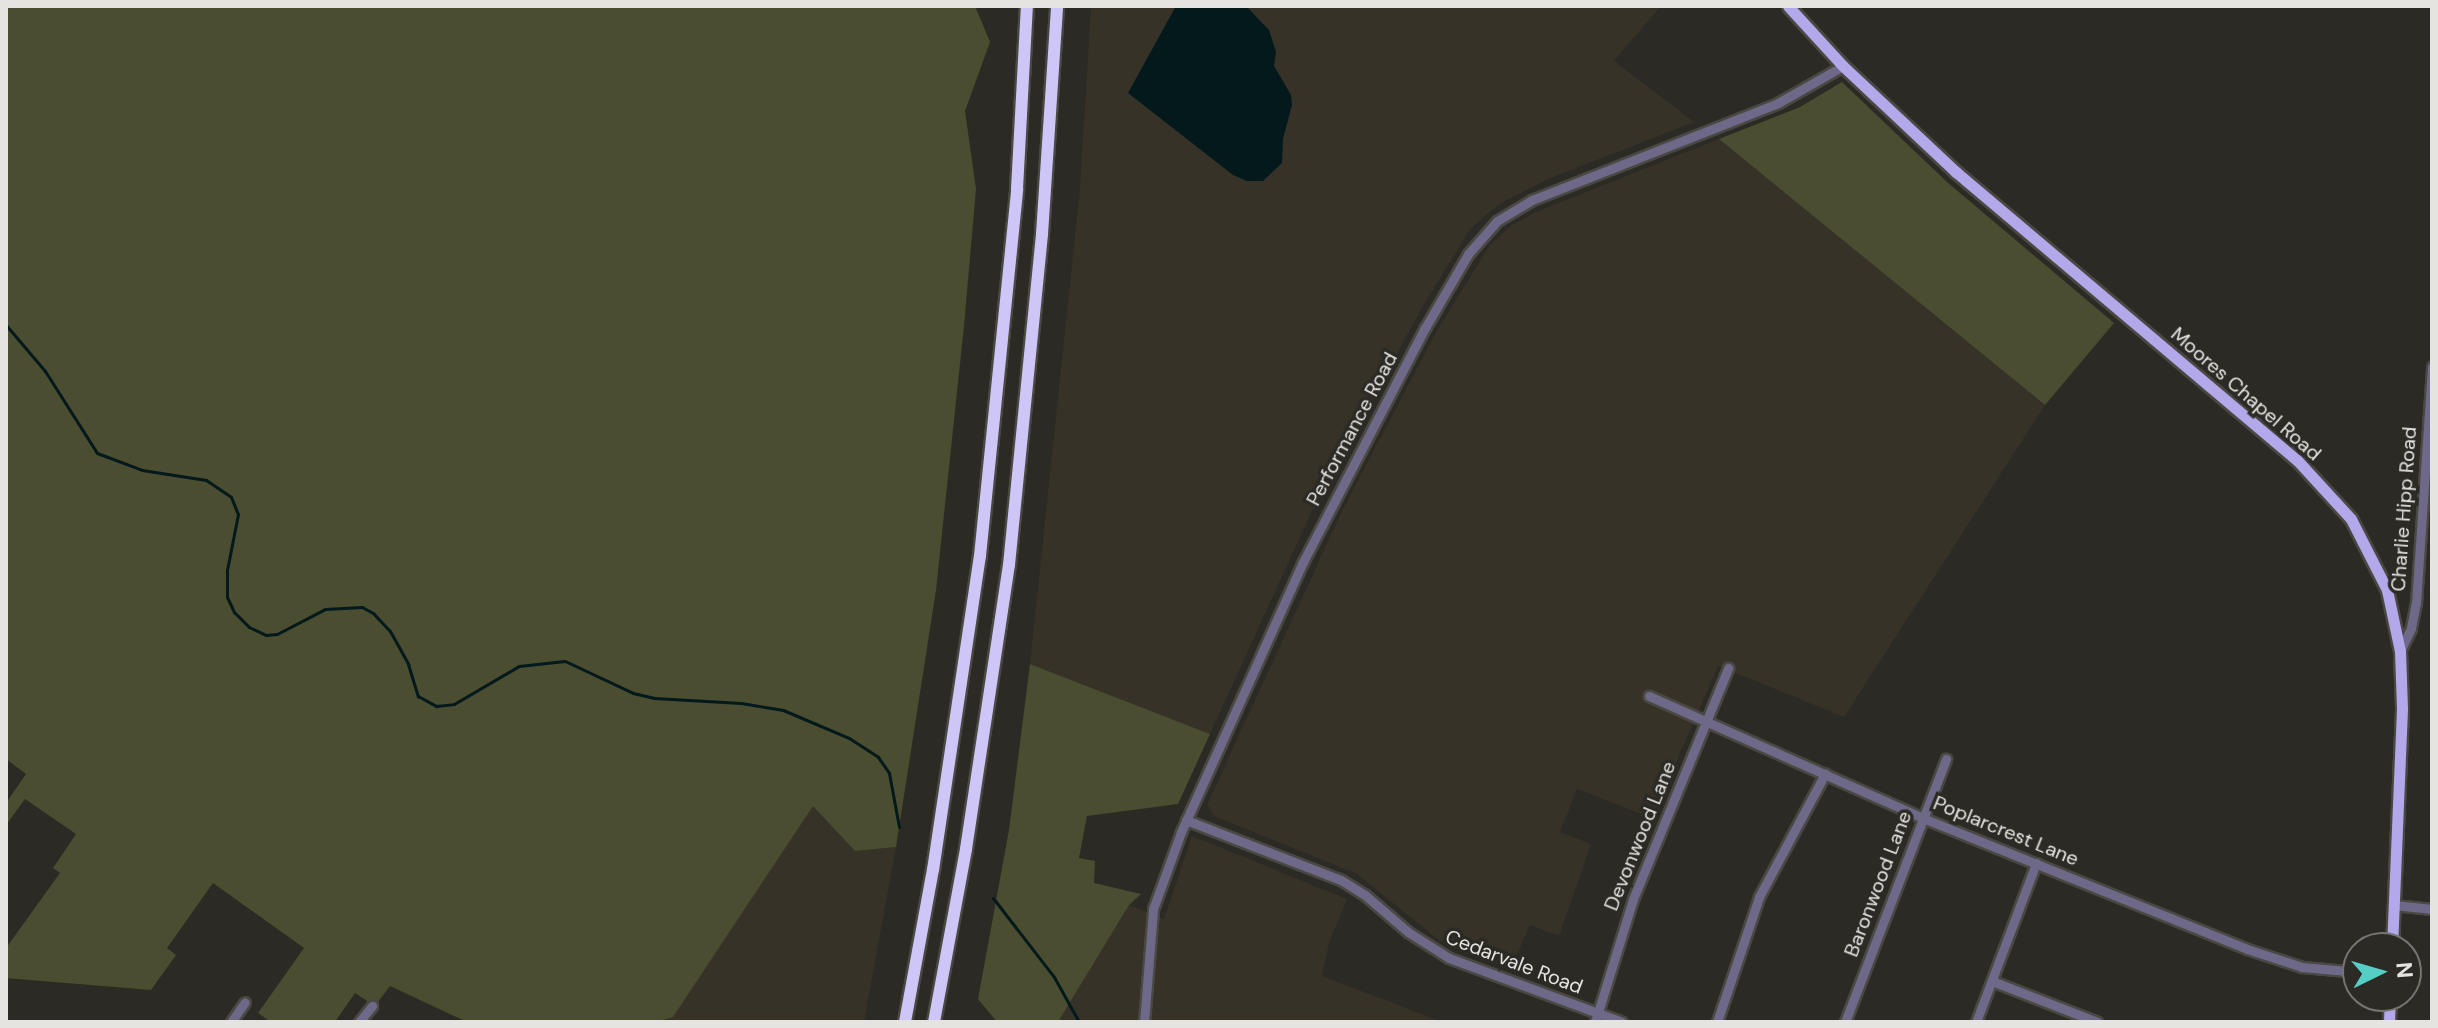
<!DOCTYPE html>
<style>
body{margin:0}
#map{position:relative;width:2438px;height:1028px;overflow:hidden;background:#2c2a24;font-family:"DM Sans",sans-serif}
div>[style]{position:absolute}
.built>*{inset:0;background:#373227}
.green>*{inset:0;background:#4a4d30}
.water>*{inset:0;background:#03191c}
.stream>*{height:3px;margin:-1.5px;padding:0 1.5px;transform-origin:1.5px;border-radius:1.5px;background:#03191c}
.roads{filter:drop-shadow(2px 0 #4a4842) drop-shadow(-2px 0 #4a4842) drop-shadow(0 2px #4a4842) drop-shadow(0 -2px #4a4842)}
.minor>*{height:9px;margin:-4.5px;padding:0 4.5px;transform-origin:4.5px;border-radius:4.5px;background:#6e6989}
.major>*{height:11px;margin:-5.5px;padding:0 5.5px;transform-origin:5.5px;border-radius:5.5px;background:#b3a8ea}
.highway>*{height:12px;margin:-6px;padding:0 6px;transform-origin:6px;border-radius:6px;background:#cdc6f6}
span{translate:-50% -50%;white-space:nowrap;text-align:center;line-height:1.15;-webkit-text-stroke:7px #2c2a24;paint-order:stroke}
.street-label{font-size:20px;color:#e6e4e1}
.frame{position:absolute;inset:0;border:8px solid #e6e4e1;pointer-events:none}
.north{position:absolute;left:2342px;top:932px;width:80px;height:80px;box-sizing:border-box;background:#2c2a24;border:2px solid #767470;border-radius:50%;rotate:85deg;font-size:22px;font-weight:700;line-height:32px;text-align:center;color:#e6e4e1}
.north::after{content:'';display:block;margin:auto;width:28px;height:36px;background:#55cec5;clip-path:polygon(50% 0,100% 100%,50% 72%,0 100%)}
</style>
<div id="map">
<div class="built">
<div style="clip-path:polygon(1091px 6px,1661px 6px,1614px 61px,1694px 122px,1548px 179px,1499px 204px,1470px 229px,1420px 311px,1311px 513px,1210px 734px,1030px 664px,1080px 189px)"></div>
<div style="clip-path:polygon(1719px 139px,2045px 405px,1844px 717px,1718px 666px,1652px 818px,1577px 789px,1560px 832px,1591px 844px,1559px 936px,1530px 925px,1511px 968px,1439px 940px,1357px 874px,1214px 816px,1207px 805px,1341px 513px,1435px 334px,1490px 245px,1512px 225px,1536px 212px)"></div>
<div style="clip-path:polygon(813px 805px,855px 851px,896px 847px,864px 1022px,655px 1022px,673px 1016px)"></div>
<div style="clip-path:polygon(1192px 836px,1347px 899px,1329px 943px,1322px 976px,1442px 1022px,1058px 1022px,1129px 905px,1164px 919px)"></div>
</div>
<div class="green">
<div style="clip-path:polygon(6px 6px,975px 6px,990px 42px,965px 111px,976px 189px,964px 326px,936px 590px,896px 847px,855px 851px,813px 806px,673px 1017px,655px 1022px,467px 1022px,390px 986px,375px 1006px,355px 993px,335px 1022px,271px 1022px,258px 1013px,304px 948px,213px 883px,167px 948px,176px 955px,151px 990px,6px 978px,6px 948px,60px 873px,53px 868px,76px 834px,25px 799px,6px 825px,6px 803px,26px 774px,6px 759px)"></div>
<div style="clip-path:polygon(1842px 82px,1947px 182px,2114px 323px,2045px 405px,1719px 139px,1800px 107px)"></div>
<div style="clip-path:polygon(1030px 664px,1210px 734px,1178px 804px,1087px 816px,1079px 858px,1095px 861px,1094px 883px,1141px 894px,1129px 905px,1058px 1022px,997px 1022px,978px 999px,1009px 830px)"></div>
</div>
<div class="water">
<div style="clip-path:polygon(1176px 6px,1246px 6px,1269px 30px,1276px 52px,1274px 66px,1291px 95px,1292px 105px,1283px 139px,1282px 163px,1263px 181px,1247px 181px,1233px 175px,1128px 93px)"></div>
</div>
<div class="stream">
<div style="left:6px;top:325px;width:60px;rotate:49.7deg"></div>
<div style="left:45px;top:371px;width:97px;rotate:57.6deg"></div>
<div style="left:97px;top:453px;width:48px;rotate:20.7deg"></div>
<div style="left:142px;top:470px;width:65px;rotate:8.9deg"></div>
<div style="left:206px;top:480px;width:30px;rotate:34deg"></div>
<div style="left:231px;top:497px;width:18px;rotate:68deg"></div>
<div style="left:238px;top:514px;width:57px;rotate:101.1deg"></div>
<div style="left:227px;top:570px;width:27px;rotate:90deg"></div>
<div style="left:227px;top:597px;width:17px;rotate:65deg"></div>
<div style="left:234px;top:612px;width:21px;rotate:45deg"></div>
<div style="left:249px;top:627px;width:19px;rotate:25deg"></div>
<div style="left:266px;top:635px;width:11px;rotate:-5deg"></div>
<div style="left:277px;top:634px;width:54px;rotate:-27.5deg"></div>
<div style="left:325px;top:609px;width:37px;rotate:-3deg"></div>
<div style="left:362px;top:607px;width:13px;rotate:29deg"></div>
<div style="left:373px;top:613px;width:25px;rotate:47deg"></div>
<div style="left:390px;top:631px;width:38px;rotate:61deg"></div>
<div style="left:408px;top:664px;width:34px;rotate:73deg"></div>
<div style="left:418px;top:696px;width:21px;rotate:29deg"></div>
<div style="left:436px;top:706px;width:18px;rotate:-6deg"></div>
<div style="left:454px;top:704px;width:75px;rotate:-30.3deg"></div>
<div style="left:519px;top:666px;width:46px;rotate:-6.2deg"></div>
<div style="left:565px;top:661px;width:75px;rotate:25.2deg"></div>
<div style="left:633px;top:693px;width:22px;rotate:13deg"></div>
<div style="left:654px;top:698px;width:87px;rotate:3.3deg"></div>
<div style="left:741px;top:703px;width:43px;rotate:9.5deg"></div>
<div style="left:783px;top:710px;width:72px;rotate:23deg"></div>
<div style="left:849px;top:738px;width:35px;rotate:33deg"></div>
<div style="left:878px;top:757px;width:19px;rotate:55deg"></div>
<div style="left:889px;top:773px;width:55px;rotate:79.5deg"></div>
<div style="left:993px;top:898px;width:100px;rotate:52.3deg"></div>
<div style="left:1054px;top:977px;width:51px;rotate:60.9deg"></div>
</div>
<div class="roads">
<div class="minor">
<div style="left:2400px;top:651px;width:25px;rotate:-64deg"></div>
<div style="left:2411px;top:628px;width:25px;rotate:-79deg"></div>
<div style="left:2416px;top:603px;width:237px;rotate:-86.1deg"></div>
<div style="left:1649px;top:696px;width:300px;rotate:24deg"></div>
<div style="left:1923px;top:818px;width:349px;rotate:22deg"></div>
<div style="left:2247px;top:949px;width:58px;rotate:18.1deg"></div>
<div style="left:2302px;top:967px;width:56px;rotate:5.1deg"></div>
<div style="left:1186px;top:820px;width:166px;rotate:21.2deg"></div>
<div style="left:1341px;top:880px;width:28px;rotate:32deg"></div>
<div style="left:1365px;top:895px;width:57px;rotate:40.7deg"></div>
<div style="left:1408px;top:932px;width:49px;rotate:32.4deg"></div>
<div style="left:1449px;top:958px;width:184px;rotate:20.3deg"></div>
<div style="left:2394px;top:905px;width:38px;rotate:6deg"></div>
<div style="left:1992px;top:981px;width:113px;rotate:21.3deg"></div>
<div style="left:231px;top:1022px;width:24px;rotate:-55deg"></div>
<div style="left:359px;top:1022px;width:21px;rotate:-51deg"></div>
<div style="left:1144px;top:1022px;width:113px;rotate:-85.4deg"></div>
<div style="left:1153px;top:909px;width:82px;rotate:-70deg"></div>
<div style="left:1181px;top:832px;width:296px;rotate:-65.7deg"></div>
<div style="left:1303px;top:562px;width:264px;rotate:-62.5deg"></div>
<div style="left:1425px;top:328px;width:86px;rotate:-59.8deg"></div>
<div style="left:1468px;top:254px;width:44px;rotate:-48.7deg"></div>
<div style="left:1497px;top:221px;width:41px;rotate:-31deg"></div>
<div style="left:1532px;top:200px;width:264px;rotate:-21.5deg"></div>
<div style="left:1778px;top:103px;width:75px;rotate:-29.6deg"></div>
<div style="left:1595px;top:1022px;width:129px;rotate:-72.8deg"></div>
<div style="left:1633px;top:899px;width:250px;rotate:-67.6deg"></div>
<div style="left:1717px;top:1022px;width:132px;rotate:-71.4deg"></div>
<div style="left:1759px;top:897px;width:140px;rotate:-61.8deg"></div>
<div style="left:1845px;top:1022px;width:282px;rotate:-69deg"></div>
<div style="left:1976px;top:1022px;width:170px;rotate:-69.3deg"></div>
</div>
<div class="major">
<div style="left:1788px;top:6px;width:81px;rotate:47.5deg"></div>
<div style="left:1843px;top:66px;width:155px;rotate:43.2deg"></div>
<div style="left:1956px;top:172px;width:446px;rotate:40.2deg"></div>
<div style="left:2297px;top:460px;width:80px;rotate:47.5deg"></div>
<div style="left:2351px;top:519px;width:80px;rotate:63.1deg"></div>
<div style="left:2387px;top:590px;width:62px;rotate:78deg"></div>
<div style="left:2400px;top:651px;width:58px;rotate:88deg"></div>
<div style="left:2402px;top:709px;width:239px;rotate:92.4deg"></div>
<div style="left:2389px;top:1022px;width:26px;rotate:-88deg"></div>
</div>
<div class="highway">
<div style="left:905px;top:1022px;width:155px;rotate:-79.6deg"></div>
<div style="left:933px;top:870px;width:317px;rotate:-81.5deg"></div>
<div style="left:980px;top:556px;width:369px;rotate:-84.2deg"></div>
<div style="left:1017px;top:189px;width:183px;rotate:-86.9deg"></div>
<div style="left:934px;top:1022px;width:176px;rotate:-79.5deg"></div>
<div style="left:966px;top:849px;width:287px;rotate:-81.4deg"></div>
<div style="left:1009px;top:565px;width:333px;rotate:-84.3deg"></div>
<div style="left:1042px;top:234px;width:228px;rotate:-86.2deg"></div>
</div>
</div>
<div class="street-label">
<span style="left:2246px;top:394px;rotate:41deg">Moores Chapel Road</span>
<span style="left:1352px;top:429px;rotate:-62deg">Performance Road</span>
<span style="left:2404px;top:509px;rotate:-86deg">Charlie Hipp Road</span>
<span style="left:2006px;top:831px;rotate:22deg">Poplarcrest Lane</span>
<span style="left:1640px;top:836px;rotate:-68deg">Devonwood Lane</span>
<span style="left:1878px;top:884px;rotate:-69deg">Baronwood Lane</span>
<span style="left:1514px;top:962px;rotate:21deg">Cedarvale Road</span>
</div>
<div class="frame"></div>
<div class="north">N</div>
</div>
